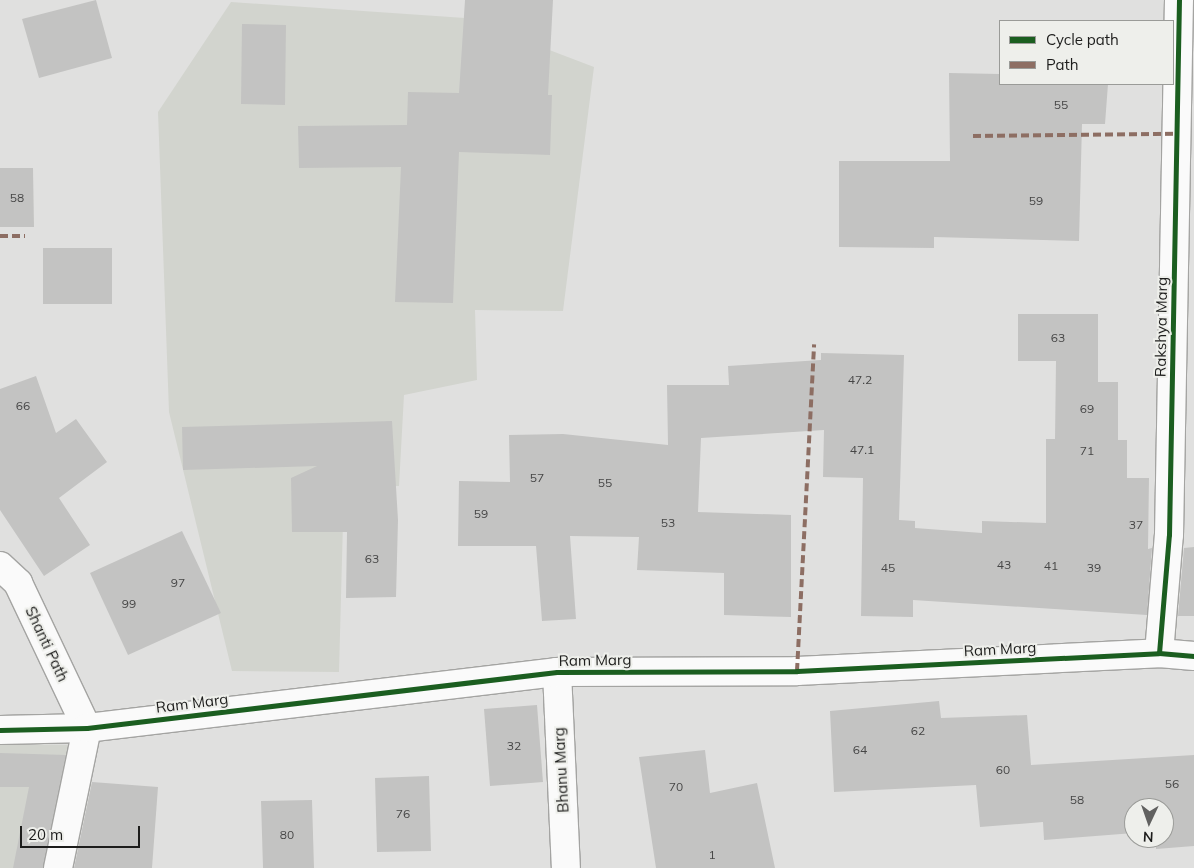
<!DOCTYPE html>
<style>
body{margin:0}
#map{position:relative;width:1194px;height:868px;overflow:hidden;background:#e0e0df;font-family:Mulish,sans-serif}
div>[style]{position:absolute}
.built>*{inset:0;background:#d2d4ce}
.building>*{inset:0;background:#c3c3c2}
.roads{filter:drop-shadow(1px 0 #a4a4a2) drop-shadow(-1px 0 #a4a4a2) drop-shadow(0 1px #a4a4a2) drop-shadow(0 -1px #a4a4a2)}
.minor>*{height:28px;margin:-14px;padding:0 14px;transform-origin:14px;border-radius:14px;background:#fafafa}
.quiet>*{height:4px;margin-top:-2px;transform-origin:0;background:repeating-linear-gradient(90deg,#8d6e63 0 8px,transparent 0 12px)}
.cycleway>*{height:5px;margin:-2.5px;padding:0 2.5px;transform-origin:2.5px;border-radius:2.5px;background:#1b5e20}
span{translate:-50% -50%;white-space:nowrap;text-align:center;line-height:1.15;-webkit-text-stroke:4px #eeefeb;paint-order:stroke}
.number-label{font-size:12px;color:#464646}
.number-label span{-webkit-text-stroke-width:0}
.street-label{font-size:15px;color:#1d1d1c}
.legend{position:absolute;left:999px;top:20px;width:175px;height:65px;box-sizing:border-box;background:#eeefeb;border:1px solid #9a9b98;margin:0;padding:6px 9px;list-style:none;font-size:15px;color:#1d1d1c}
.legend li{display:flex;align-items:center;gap:10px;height:25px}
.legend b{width:25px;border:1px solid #9a9b98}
.north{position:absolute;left:1124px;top:798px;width:50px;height:50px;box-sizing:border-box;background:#eeefeb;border:1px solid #9a9b98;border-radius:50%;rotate:183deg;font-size:14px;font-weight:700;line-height:20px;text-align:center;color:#1d1d1c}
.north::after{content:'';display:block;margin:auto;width:18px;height:22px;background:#616160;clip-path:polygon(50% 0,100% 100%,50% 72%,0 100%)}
.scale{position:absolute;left:20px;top:826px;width:120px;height:22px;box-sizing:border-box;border:2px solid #1d1d1c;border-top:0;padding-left:6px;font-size:15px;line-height:18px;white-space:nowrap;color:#1d1d1c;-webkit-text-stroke:4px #eeefeb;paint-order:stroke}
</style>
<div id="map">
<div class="built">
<div style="clip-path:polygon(231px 2px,465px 18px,594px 67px,563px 311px,475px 310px,477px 380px,404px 395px,399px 486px,344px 485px,339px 672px,232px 671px,169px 412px,158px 112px)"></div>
<div style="clip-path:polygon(0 744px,78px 745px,51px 868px,0 868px)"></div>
</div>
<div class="building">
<div style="clip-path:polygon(96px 0,112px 58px,39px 78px,22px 19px)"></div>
<div style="clip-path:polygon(465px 0,553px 0,548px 95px,552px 95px,550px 155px,459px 152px,453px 303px,395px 302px,401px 167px,299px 168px,298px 126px,407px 125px,408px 92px,459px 93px)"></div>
<div style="clip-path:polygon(242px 24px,286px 25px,285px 105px,241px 104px)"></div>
<div style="clip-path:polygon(949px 73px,1000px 74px,1000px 84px,1108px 84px,1105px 124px,1082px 124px,1079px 241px,934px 237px,934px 248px,839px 247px,839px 161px,950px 161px)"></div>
<div style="clip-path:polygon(0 168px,33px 168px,34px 227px,0 227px)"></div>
<div style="clip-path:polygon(43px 248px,112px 248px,112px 304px,43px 304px)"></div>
<div style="clip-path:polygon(1018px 314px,1098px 314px,1098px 382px,1118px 382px,1118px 440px,1127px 440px,1127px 478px,1149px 478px,1148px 549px,1152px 548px,1147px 615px,913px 600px,913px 617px,861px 616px,863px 478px,823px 477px,824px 430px,701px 438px,698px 512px,791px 515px,791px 617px,724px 615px,724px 573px,637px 570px,639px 537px,570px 536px,576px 619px,542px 621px,536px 546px,458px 546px,459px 481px,510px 482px,509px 435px,563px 434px,668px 445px,667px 385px,729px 385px,728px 366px,821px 360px,821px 353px,904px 355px,899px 520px,915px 521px,915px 528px,982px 533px,982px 521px,1046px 523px,1046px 439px,1055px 439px,1056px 361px,1018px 361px)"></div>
<div style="clip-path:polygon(36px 376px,56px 433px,76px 419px,107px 462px,59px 498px,90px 545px,44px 576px,0 510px,0 389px)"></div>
<div style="clip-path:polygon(392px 421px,398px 520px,396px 597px,346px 598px,347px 532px,292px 532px,291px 478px,317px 466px,183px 470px,182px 427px)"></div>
<div style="clip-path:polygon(182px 531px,221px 613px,128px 655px,90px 573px)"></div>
<div style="clip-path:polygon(1194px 547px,1194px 616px,1178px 616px,1184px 548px)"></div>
<div style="clip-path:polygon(939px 701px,941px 718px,1027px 715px,1031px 765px,1194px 755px,1194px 846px,1156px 849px,1155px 838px,1164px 838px,1164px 808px,1134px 808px,1134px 833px,1044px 840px,1043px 822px,980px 827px,976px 785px,834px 792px,830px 711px)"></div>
<div style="clip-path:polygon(537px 705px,543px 782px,490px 786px,484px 709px)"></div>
<div style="clip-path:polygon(705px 750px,710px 793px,757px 783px,775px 868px,656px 868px,639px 757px)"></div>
<div style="clip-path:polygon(0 753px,66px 755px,43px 868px,13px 868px,29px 787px,0 787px)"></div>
<div style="clip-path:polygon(429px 776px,431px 851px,377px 852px,375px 778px)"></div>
<div style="clip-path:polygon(92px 782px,158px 787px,152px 868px,74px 868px)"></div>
<div style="clip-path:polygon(312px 800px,314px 868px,263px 868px,261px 801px)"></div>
</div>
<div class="roads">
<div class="minor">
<div style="left:0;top:566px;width:25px;rotate:43deg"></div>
<div style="left:18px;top:583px;width:161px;rotate:64.6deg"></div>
<div style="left:87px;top:728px;width:143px;rotate:101.7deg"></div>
<div style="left:1159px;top:653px;width:118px;rotate:-85.2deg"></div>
<div style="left:1169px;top:535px;width:535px;rotate:-88.93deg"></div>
<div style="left:557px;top:672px;width:196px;rotate:87.4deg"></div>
<div style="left:0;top:730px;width:87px;rotate:-1.3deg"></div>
<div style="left:87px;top:728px;width:473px;rotate:-6.8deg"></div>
<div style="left:557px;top:672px;width:240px;rotate:-0.2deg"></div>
<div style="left:797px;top:671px;width:362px;rotate:-2.8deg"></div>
<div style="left:1159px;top:653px;width:35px;rotate:5deg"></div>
</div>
</div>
<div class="quiet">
<div style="left:973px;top:136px;width:204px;rotate:-0.6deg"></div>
<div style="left:0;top:236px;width:25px"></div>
<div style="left:797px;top:671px;width:327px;rotate:-87deg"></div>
</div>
<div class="cycleway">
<div style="left:1159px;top:653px;width:118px;rotate:-85.2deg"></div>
<div style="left:1169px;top:535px;width:535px;rotate:-88.93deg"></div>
<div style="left:0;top:730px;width:87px;rotate:-1.3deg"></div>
<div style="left:87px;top:728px;width:473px;rotate:-6.8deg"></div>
<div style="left:557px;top:672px;width:240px;rotate:-0.2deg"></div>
<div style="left:797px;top:671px;width:362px;rotate:-2.8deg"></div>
<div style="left:1159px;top:653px;width:35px;rotate:5deg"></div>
</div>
<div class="number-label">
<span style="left:1061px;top:105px">55</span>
<span style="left:17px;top:198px">58</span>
<span style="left:1036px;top:201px">59</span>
<span style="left:1058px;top:338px">63</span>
<span style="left:860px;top:380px">47.2</span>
<span style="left:23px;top:406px">66</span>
<span style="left:1087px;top:409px">69</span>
<span style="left:862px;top:450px">47.1</span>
<span style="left:1087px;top:451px">71</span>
<span style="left:537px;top:478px">57</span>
<span style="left:605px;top:483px">55</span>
<span style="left:481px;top:514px">59</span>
<span style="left:668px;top:523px">53</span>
<span style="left:1136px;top:525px">37</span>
<span style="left:372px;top:559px">63</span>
<span style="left:1004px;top:565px">43</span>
<span style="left:1051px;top:566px">41</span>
<span style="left:888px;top:568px">45</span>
<span style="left:1094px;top:568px">39</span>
<span style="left:178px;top:583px">97</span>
<span style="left:129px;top:604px">99</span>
<span style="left:918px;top:731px">62</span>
<span style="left:514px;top:746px">32</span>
<span style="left:860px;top:750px">64</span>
<span style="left:1003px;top:770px">60</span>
<span style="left:1172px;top:784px">56</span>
<span style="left:676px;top:787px">70</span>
<span style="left:1077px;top:800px">58</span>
<span style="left:403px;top:814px">76</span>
<span style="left:287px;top:835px">80</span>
<span style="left:712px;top:855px">1</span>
</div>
<div class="street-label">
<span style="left:1161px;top:327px;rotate:-89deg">Rakshya Marg</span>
<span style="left:47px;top:644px;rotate:65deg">Shanti Path</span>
<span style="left:1000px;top:649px;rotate:-3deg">Ram Marg</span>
<span style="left:595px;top:660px;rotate:-1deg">Ram Marg</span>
<span style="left:192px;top:703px;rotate:-7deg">Ram Marg</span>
<span style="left:561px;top:770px;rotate:-93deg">Bhanu Marg</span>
</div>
<ul class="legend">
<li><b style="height:6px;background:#1b5e20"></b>Cycle path</li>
<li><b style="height:6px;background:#8d6e63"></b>Path</li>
</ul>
<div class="north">N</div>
<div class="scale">20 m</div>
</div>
